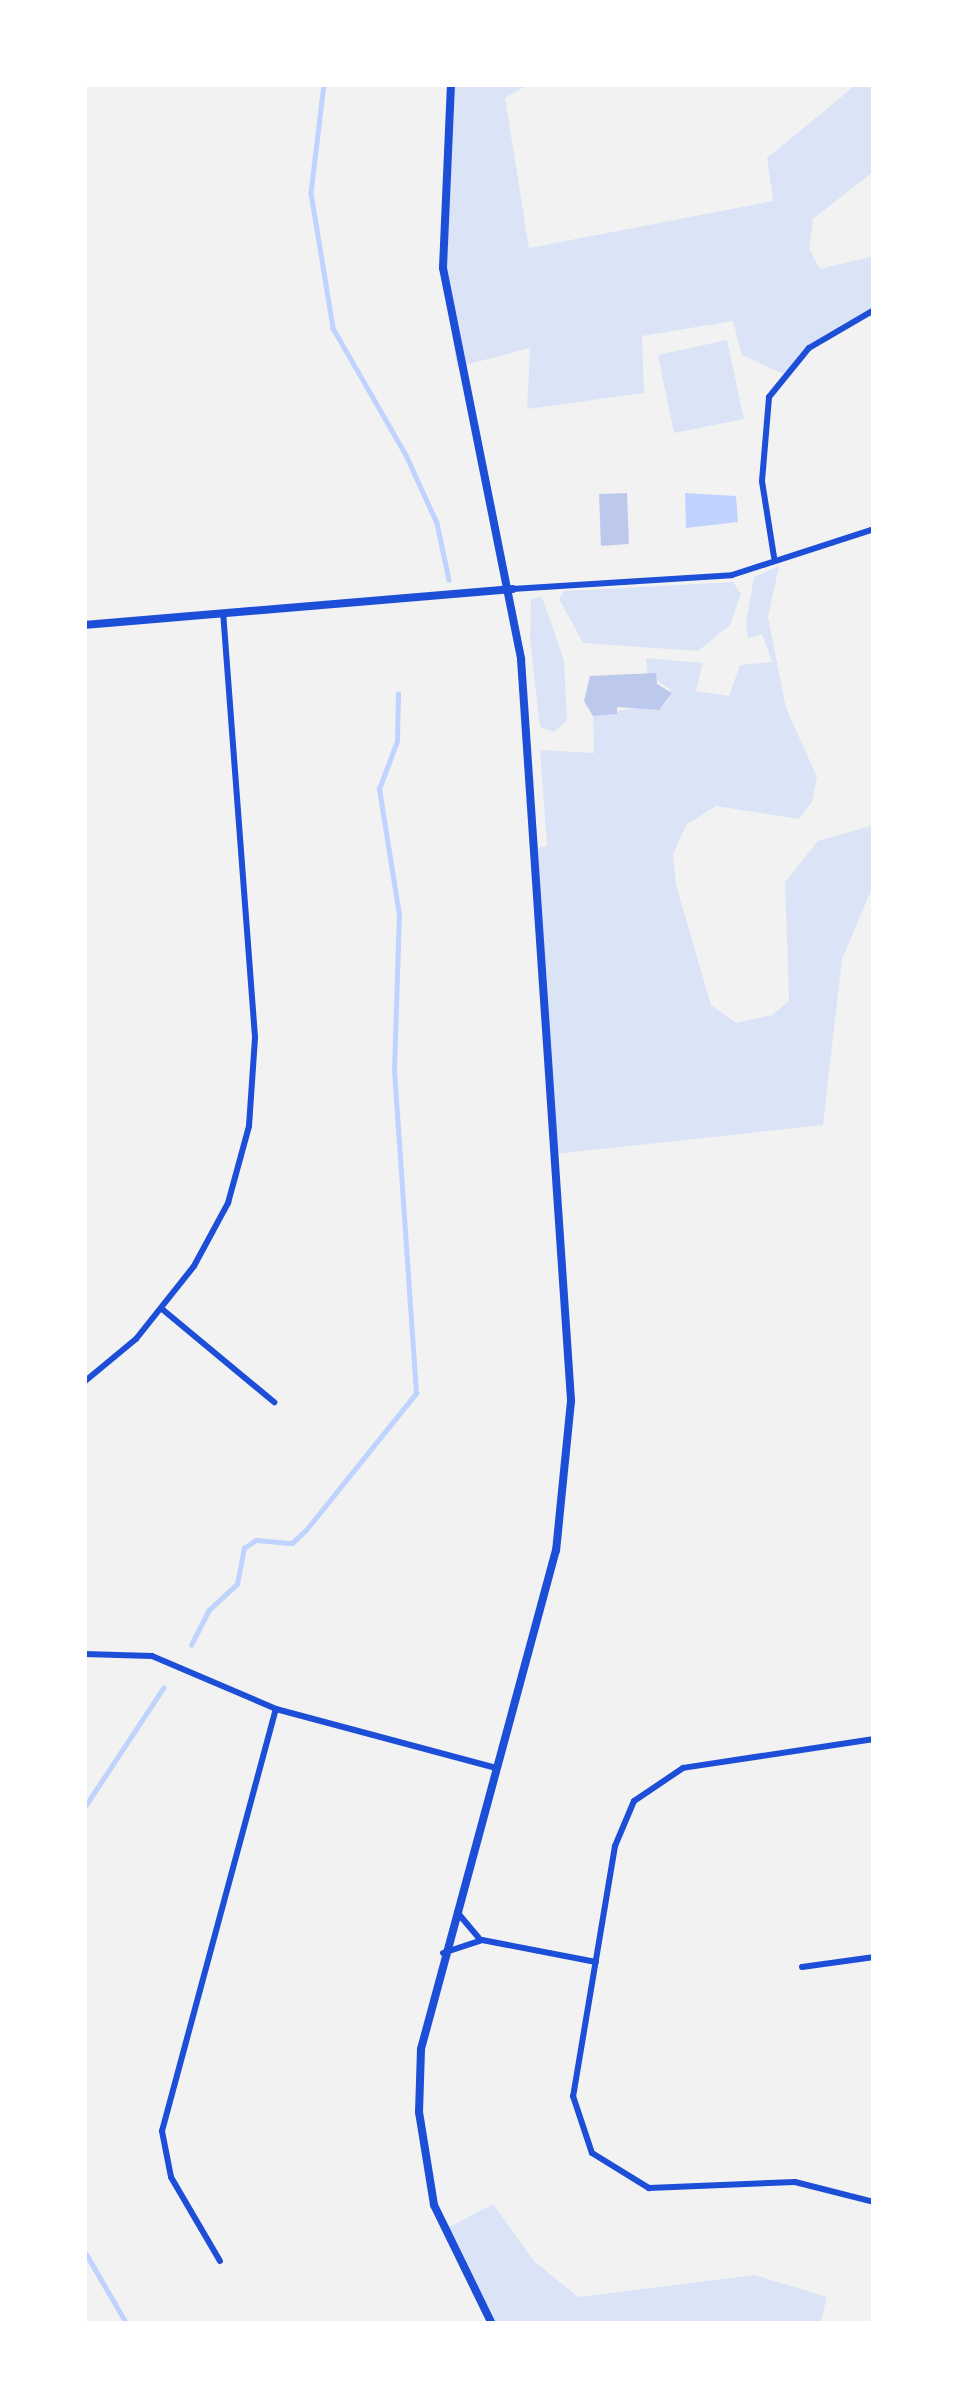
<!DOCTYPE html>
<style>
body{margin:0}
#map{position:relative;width:958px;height:2408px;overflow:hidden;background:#f2f2f2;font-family:Signika,sans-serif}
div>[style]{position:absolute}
.green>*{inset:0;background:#dbe4f7}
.water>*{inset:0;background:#bfd3fe}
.stream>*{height:4.5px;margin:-2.25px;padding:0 2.25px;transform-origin:2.25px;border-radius:2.25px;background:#bfd3fe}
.building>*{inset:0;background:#bdc9ec}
.minor>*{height:6px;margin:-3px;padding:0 3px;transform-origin:3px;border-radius:3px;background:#1d4ed8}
.tertiary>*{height:8px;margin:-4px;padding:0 4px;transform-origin:4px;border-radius:4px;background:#1d4ed8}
span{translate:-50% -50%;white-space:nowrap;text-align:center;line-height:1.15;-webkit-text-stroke:9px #fff;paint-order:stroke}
.frame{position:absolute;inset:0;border:87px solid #fff;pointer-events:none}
</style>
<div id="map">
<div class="green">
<div style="clip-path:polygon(451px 84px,529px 84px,505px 98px,529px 248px,773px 201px,767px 158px,857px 84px,874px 84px,874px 171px,813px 219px,809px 249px,820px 269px,874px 256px,874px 310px,824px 336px,783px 374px,742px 355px,733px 321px,642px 336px,644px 393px,527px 409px,530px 348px,457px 367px,443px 268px)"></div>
<div style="clip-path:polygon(727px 340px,744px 419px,674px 433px,658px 355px)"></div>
<div style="clip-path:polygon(779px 566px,768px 617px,786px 708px,817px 777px,812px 802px,799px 819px,716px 806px,687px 824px,673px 854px,676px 885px,711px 1005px,736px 1023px,772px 1015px,789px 1001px,785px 882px,818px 841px,874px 825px,874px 884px,842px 959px,823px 1125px,555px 1154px,537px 848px,547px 846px,540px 750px,594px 753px,593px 716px,667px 702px,671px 690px,647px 674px,646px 658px,703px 663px,696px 691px,729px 696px,740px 665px,772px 662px,762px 634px,748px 638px,746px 622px,754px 577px)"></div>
<div style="clip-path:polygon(733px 582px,741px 594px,730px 625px,698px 651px,583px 643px,559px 599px,564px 591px)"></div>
<div style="clip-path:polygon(542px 597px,564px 660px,567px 720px,554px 732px,540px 727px,530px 639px,531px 599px)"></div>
<div style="clip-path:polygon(493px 2204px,534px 2261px,578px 2297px,755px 2275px,827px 2297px,820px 2324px,492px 2324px,442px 2231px)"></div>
</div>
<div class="water">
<div style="clip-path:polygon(685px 493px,736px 496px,738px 522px,686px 528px)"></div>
</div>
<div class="stream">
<div style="left:324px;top:84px;width:110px;rotate:96.8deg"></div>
<div style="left:311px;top:193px;width:137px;rotate:80.7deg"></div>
<div style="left:333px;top:328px;width:146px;rotate:60.1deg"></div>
<div style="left:406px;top:455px;width:75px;rotate:65.5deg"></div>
<div style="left:437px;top:523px;width:58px;rotate:78.1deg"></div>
<div style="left:191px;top:1645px;width:39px;rotate:-63deg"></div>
<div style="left:209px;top:1610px;width:38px;rotate:-43deg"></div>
<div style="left:237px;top:1584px;width:37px;rotate:-79deg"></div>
<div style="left:244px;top:1548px;width:14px;rotate:-34deg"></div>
<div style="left:256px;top:1540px;width:36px;rotate:5deg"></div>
<div style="left:292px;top:1543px;width:19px;rotate:-43deg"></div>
<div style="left:306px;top:1530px;width:176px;rotate:-51.2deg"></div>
<div style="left:416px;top:1393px;width:323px;rotate:-93.9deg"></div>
<div style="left:394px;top:1071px;width:156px;rotate:-88.2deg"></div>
<div style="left:399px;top:915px;width:128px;rotate:-99deg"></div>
<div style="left:379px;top:789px;width:51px;rotate:-69.4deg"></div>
<div style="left:397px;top:741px;width:47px;rotate:-88.8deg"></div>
<div style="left:84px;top:1808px;width:144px;rotate:-56.6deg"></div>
<div style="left:84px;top:2250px;width:86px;rotate:59.8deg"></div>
</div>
<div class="building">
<div style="clip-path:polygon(627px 493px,629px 544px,601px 546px,599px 494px)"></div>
<div style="clip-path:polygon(656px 673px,657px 684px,672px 693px,659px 710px,617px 707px,617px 714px,593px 716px,584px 701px,590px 676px)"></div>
</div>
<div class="minor">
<div style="left:774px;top:557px;width:77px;rotate:-99deg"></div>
<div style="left:762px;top:481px;width:84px;rotate:-85.2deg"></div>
<div style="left:769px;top:397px;width:63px;rotate:-50.8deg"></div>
<div style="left:809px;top:348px;width:75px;rotate:-30.3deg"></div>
<div style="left:512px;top:589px;width:220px;rotate:-3.6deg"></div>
<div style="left:732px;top:575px;width:149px;rotate:-17.9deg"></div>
<div style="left:162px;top:1309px;width:146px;rotate:39.7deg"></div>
<div style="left:84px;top:1382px;width:67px;rotate:-39.6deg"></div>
<div style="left:136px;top:1339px;width:93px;rotate:-51.5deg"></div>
<div style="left:194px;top:1266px;width:72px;rotate:-61.6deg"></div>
<div style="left:228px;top:1203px;width:80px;rotate:-74.7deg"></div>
<div style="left:249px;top:1126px;width:89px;rotate:-86.1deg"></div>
<div style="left:255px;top:1037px;width:425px;rotate:-94.3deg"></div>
<div style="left:84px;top:1654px;width:68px;rotate:1.7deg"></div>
<div style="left:152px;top:1656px;width:135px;rotate:23.1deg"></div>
<div style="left:276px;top:1709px;width:228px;rotate:15deg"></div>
<div style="left:874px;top:1739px;width:193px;rotate:171.4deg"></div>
<div style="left:683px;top:1768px;width:59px;rotate:146deg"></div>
<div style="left:634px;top:1801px;width:49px;rotate:112.9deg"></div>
<div style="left:615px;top:1846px;width:254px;rotate:99.5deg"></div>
<div style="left:573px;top:2096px;width:60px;rotate:71.6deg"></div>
<div style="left:592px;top:2153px;width:67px;rotate:31.6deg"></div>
<div style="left:649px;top:2188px;width:146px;rotate:-2.4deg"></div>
<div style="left:795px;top:2182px;width:81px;rotate:14.2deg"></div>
<div style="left:457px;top:1912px;width:34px;rotate:50deg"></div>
<div style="left:443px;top:1953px;width:41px;rotate:-18.4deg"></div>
<div style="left:482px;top:1940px;width:116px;rotate:10.9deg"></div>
<div style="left:802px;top:1967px;width:73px;rotate:-7.9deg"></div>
<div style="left:220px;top:2261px;width:97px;rotate:-120.3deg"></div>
<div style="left:171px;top:2177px;width:47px;rotate:-101.1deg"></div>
<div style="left:162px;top:2131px;width:437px;rotate:-74.9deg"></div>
</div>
<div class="tertiary">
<div style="left:451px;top:84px;width:184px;rotate:92.5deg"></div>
<div style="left:443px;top:268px;width:399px;rotate:78.7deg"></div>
<div style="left:521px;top:659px;width:744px;rotate:86.14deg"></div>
<div style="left:571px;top:1401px;width:150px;rotate:95.7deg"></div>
<div style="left:556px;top:1550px;width:517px;rotate:105.14deg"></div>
<div style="left:421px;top:2049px;width:63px;rotate:91.8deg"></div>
<div style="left:419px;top:2112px;width:94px;rotate:80.8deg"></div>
<div style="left:434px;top:2205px;width:132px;rotate:64deg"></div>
<div style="left:84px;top:625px;width:430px;rotate:-4.8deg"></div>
</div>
<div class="frame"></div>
</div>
